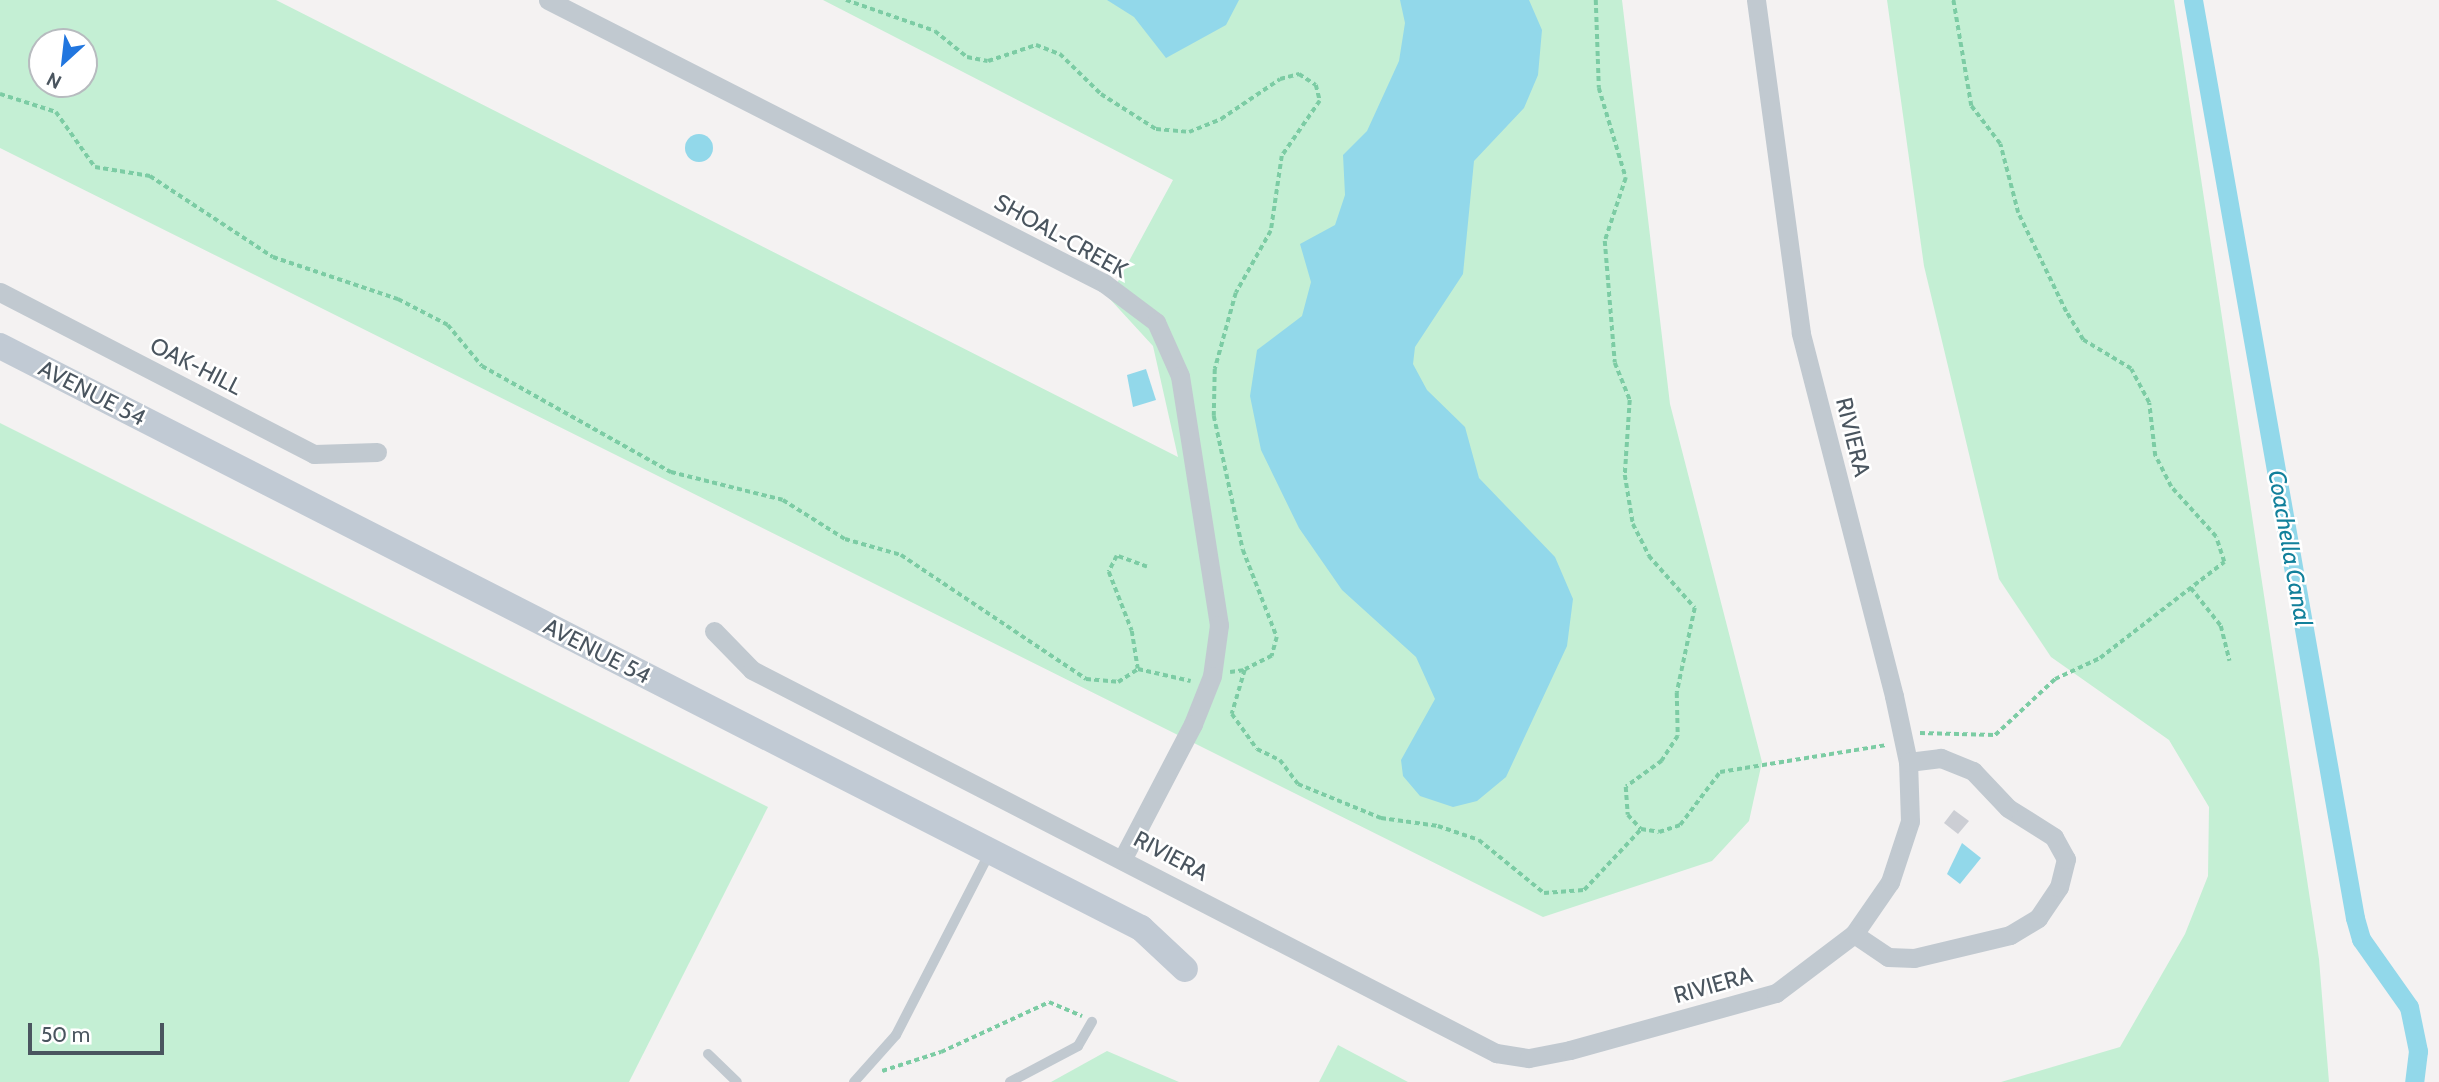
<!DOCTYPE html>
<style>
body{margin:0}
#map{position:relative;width:2439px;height:1082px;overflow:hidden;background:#f4f2f2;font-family:Cabin,sans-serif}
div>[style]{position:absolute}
.green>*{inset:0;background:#c4efd4}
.water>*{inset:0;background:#92d8ea}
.round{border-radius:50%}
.canal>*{height:19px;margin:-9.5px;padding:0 9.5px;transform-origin:9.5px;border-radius:9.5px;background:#92d8ea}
.building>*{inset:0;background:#ccced4}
.path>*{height:3.5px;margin-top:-1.75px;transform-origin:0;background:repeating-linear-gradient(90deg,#7ccca4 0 5px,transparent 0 8.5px)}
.lane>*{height:10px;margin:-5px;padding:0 5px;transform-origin:5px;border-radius:5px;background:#c1c9d0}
.street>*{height:19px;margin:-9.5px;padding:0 9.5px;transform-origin:9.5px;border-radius:9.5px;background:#c1c9d0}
.secondary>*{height:26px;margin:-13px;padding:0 13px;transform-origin:13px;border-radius:13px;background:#c1cad4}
span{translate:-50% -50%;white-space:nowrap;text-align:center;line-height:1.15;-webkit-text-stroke:5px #fff;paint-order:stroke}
.street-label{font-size:23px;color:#4a555f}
.water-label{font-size:24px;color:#12809b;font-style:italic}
.north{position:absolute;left:28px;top:28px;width:70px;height:70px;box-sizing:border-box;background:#fff;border:2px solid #b7bbbf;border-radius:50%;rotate:207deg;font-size:19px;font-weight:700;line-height:28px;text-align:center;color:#4a555f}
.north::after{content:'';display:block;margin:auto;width:24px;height:32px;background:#2176df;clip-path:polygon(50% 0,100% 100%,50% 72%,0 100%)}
.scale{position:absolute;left:28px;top:1023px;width:136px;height:32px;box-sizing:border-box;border:4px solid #4a555f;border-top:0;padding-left:9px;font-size:21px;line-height:24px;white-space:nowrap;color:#4a555f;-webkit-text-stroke:5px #fff;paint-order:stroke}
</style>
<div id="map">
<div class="green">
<div style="clip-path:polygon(evenodd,0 0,276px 0,1178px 457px,1153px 346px,1109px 298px,1173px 180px,823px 0,1622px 0,1670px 404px,1762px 762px,1749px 821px,1712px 861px,1543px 917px,0 148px,0 0,42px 42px,84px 42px,84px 84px,42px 84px,42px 42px)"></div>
<div style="clip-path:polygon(1887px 0,2174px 0,2319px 959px,2329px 1082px,2001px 1082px,2120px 1047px,2185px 934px,2208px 876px,2209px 807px,2169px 740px,2051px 657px,1999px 579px,1924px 266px)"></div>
<div style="clip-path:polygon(0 423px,768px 807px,629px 1082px,0 1082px)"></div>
<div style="clip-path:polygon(1338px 1045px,1408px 1082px,1319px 1082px)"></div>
<div style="clip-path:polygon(1107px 1051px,1179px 1082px,1051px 1082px)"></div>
</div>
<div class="water">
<div style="clip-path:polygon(1107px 0,1239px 0,1226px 25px,1166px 58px,1134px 17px)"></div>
<div style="clip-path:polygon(1400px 0,1529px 0,1542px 30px,1538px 75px,1524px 108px,1474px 161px,1463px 274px,1415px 347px,1413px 364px,1427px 390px,1465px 427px,1479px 478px,1555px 557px,1573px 599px,1567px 646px,1506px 777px,1477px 801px,1453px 807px,1420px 796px,1403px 776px,1401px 760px,1435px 699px,1416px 657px,1342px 590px,1299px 528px,1261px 450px,1250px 396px,1257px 350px,1302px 316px,1311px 282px,1300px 244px,1335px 225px,1345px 195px,1343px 155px,1367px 131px,1399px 61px,1405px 23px)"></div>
<div class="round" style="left:685px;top:134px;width:28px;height:28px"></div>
<div style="clip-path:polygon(1146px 369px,1156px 400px,1133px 407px,1127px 375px)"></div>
<div style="clip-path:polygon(1962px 843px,1981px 858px,1960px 884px,1947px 874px)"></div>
</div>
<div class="canal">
<div style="left:2193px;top:0;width:932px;rotate:79.99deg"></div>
<div style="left:2355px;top:918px;width:22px;rotate:74deg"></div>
<div style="left:2361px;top:939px;width:83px;rotate:54.8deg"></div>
<div style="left:2409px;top:1007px;width:45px;rotate:78.4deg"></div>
<div style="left:2418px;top:1051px;width:31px;rotate:97deg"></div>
</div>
<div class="building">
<div style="clip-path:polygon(1954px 810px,1969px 821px,1958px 834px,1944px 823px)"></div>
</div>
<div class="path">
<div style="left:846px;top:0;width:94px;rotate:19.2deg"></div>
<div style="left:935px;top:31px;width:41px;rotate:39.1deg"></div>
<div style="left:967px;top:57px;width:21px;rotate:11deg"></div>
<div style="left:988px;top:61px;width:51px;rotate:-18.4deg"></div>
<div style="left:1036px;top:45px;width:26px;rotate:21deg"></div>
<div style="left:1060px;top:54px;width:57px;rotate:44.3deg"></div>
<div style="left:1101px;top:94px;width:65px;rotate:32.5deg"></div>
<div style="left:1156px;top:129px;width:33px;rotate:5deg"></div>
<div style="left:1189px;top:132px;width:35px;rotate:-22deg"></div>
<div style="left:1221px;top:119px;width:71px;rotate:-34.1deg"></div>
<div style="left:1280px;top:79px;width:20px;rotate:-15deg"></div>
<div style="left:1299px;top:74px;width:20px;rotate:33deg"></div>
<div style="left:1316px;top:85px;width:16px;rotate:76deg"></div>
<div style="left:1320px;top:101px;width:67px;rotate:124.6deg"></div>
<div style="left:1282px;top:156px;width:76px;rotate:98.3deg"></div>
<div style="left:1271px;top:231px;width:71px;rotate:119.4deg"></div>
<div style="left:1236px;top:293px;width:79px;rotate:105.4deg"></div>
<div style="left:1215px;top:369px;width:47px;rotate:91.2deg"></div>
<div style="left:1214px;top:416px;width:137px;rotate:77.8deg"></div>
<div style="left:1243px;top:550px;width:93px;rotate:68.7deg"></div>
<div style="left:1277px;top:637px;width:20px;rotate:105deg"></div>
<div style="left:1272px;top:656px;width:30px;rotate:153deg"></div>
<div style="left:1245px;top:670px;width:46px;rotate:106.5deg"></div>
<div style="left:1232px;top:714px;width:43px;rotate:54.5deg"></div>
<div style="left:1257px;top:749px;width:25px;rotate:26deg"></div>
<div style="left:1280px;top:760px;width:30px;rotate:53deg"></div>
<div style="left:1298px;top:784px;width:90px;rotate:22.3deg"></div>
<div style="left:1381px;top:818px;width:58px;rotate:8deg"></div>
<div style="left:1438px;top:826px;width:43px;rotate:18.9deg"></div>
<div style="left:1479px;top:840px;width:84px;rotate:39.2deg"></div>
<div style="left:1544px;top:893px;width:40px;rotate:-4.3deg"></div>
<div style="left:1584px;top:890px;width:83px;rotate:-46.9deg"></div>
<div style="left:1596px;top:0;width:88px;rotate:88deg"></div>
<div style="left:1599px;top:88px;width:94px;rotate:73.3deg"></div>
<div style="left:1626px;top:178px;width:66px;rotate:108.4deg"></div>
<div style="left:1605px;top:241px;width:122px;rotate:85.3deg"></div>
<div style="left:1615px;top:363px;width:40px;rotate:68deg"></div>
<div style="left:1630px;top:400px;width:75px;rotate:93.8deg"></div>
<div style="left:1625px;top:475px;width:50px;rotate:80.7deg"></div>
<div style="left:1633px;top:524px;width:36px;rotate:63deg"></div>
<div style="left:1649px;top:556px;width:69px;rotate:48.5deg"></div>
<div style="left:1695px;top:608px;width:87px;rotate:102deg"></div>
<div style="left:1677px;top:693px;width:43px;rotate:88.7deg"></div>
<div style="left:1678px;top:736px;width:30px;rotate:123deg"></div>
<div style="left:1662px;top:761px;width:44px;rotate:144.2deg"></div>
<div style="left:1626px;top:787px;width:28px;rotate:86deg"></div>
<div style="left:1628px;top:815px;width:19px;rotate:47deg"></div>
<div style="left:1641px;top:829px;width:18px;rotate:9deg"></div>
<div style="left:1659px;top:832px;width:22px;rotate:-18deg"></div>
<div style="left:1680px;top:825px;width:66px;rotate:-53deg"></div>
<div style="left:1720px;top:772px;width:168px;rotate:-9.2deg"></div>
<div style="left:0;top:94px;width:59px;rotate:17.8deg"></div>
<div style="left:56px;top:112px;width:67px;rotate:54.7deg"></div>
<div style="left:95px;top:167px;width:56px;rotate:9.3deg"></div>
<div style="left:150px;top:176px;width:147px;rotate:33.4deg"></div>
<div style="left:273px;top:257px;width:132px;rotate:18.6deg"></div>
<div style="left:398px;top:299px;width:56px;rotate:27.5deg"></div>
<div style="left:448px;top:325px;width:53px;rotate:50.3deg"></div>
<div style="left:482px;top:366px;width:217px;rotate:29.3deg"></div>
<div style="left:671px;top:472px;width:115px;rotate:14deg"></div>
<div style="left:783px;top:500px;width:73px;rotate:32.2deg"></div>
<div style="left:845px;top:539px;width:58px;rotate:15.9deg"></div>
<div style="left:901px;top:555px;width:223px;rotate:33.8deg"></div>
<div style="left:1086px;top:679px;width:32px;rotate:5deg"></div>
<div style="left:1118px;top:682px;width:24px;rotate:-33deg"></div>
<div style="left:1147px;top:567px;width:32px;rotate:-160deg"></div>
<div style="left:1117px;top:556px;width:18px;rotate:117deg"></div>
<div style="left:1109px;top:572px;width:63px;rotate:68.7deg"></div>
<div style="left:1132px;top:631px;width:38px;rotate:81deg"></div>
<div style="left:1138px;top:669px;width:54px;rotate:12.8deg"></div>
<div style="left:2191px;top:588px;width:48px;rotate:51.7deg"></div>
<div style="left:2221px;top:626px;width:36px;rotate:76deg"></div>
<div style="left:1230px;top:672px;width:15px;rotate:-8deg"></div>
<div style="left:1920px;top:733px;width:75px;rotate:1.5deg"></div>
<div style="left:1995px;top:735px;width:82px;rotate:-43deg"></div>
<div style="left:2055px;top:679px;width:50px;rotate:-25deg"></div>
<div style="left:2100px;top:658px;width:157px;rotate:-37.7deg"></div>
<div style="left:2224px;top:562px;width:26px;rotate:-108deg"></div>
<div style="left:2216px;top:537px;width:67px;rotate:-132deg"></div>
<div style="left:2171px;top:487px;width:35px;rotate:-117deg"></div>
<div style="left:2155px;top:456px;width:53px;rotate:-96.5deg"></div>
<div style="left:2149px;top:403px;width:38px;rotate:-118deg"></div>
<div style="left:2131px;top:369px;width:56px;rotate:-148.9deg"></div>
<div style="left:2083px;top:340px;width:33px;rotate:-121deg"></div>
<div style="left:2066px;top:312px;width:110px;rotate:-115.9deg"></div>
<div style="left:2018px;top:213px;width:71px;rotate:-104.6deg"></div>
<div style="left:2000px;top:144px;width:48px;rotate:-127.3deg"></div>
<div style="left:1971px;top:106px;width:108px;rotate:-99.6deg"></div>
<div style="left:882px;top:1071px;width:62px;rotate:-17.9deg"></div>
<div style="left:941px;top:1052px;width:119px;rotate:-24.8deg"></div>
<div style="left:1049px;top:1002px;width:36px;rotate:23deg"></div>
</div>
<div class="lane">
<div style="left:708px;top:1054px;width:40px;rotate:44deg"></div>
<div style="left:854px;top:1082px;width:63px;rotate:-48.2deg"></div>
<div style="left:896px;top:1035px;width:206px;rotate:-62.8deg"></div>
<div style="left:1010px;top:1082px;width:77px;rotate:-27.9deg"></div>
<div style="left:1078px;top:1046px;width:28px;rotate:-60deg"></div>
</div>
<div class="street">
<div style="left:548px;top:0;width:624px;rotate:26.98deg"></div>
<div style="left:1104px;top:283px;width:65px;rotate:36.9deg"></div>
<div style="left:1156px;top:322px;width:59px;rotate:66deg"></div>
<div style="left:1180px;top:376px;width:252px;rotate:81.1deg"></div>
<div style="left:1219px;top:625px;width:51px;rotate:97.8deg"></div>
<div style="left:1212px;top:676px;width:52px;rotate:111.6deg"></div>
<div style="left:1193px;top:724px;width:151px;rotate:117.6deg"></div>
<div style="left:0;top:292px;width:353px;rotate:27.3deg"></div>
<div style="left:314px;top:454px;width:63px;rotate:-1.8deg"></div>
<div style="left:714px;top:631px;width:54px;rotate:45.7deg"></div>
<div style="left:752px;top:670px;width:837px;rotate:27.24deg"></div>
<div style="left:1496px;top:1053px;width:33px;rotate:9deg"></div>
<div style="left:1529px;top:1058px;width:42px;rotate:-11deg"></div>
<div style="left:1570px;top:1050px;width:214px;rotate:-15.5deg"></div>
<div style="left:1776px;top:993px;width:98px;rotate:-37.1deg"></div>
<div style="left:1854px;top:934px;width:63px;rotate:-55.3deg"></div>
<div style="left:1890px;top:882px;width:64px;rotate:-71.8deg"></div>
<div style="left:1910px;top:821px;width:59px;rotate:-91.9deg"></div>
<div style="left:1908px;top:762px;width:67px;rotate:-102deg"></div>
<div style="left:1894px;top:696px;width:375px;rotate:-104.4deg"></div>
<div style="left:1801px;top:333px;width:336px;rotate:-97.7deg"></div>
<div style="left:1854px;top:934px;width:41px;rotate:34.1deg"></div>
<div style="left:1888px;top:957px;width:26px;rotate:2deg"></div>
<div style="left:1914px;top:958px;width:99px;rotate:-13.5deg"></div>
<div style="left:2010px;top:935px;width:33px;rotate:-31deg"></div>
<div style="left:2038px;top:918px;width:37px;rotate:-56deg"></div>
<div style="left:2059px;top:887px;width:29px;rotate:-76deg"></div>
<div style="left:2066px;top:859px;width:25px;rotate:-119deg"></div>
<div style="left:2054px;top:837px;width:54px;rotate:-147.8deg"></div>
<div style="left:2008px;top:808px;width:51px;rotate:-133.4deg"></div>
<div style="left:1973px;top:771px;width:35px;rotate:-158deg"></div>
<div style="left:1941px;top:758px;width:33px;rotate:173deg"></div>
</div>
<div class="secondary">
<div style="left:0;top:346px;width:1281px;rotate:27.03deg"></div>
<div style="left:1141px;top:928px;width:60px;rotate:43deg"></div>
</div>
<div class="street-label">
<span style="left:1061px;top:236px;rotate:29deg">SHOAL-CREEK</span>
<span style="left:196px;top:366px;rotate:27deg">OAK-HILL</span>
<span style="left:92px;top:393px;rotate:27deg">AVENUE 54</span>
<span style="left:1853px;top:437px;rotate:76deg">RIVIERA</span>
<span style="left:597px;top:651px;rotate:27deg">AVENUE 54</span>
<span style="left:1171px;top:856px;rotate:28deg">RIVIERA</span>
<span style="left:1713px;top:985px;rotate:-16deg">RIVIERA</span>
</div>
<div class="water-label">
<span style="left:2290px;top:548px;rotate:80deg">Coachella Canal</span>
</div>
<div class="north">N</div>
<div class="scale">50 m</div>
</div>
